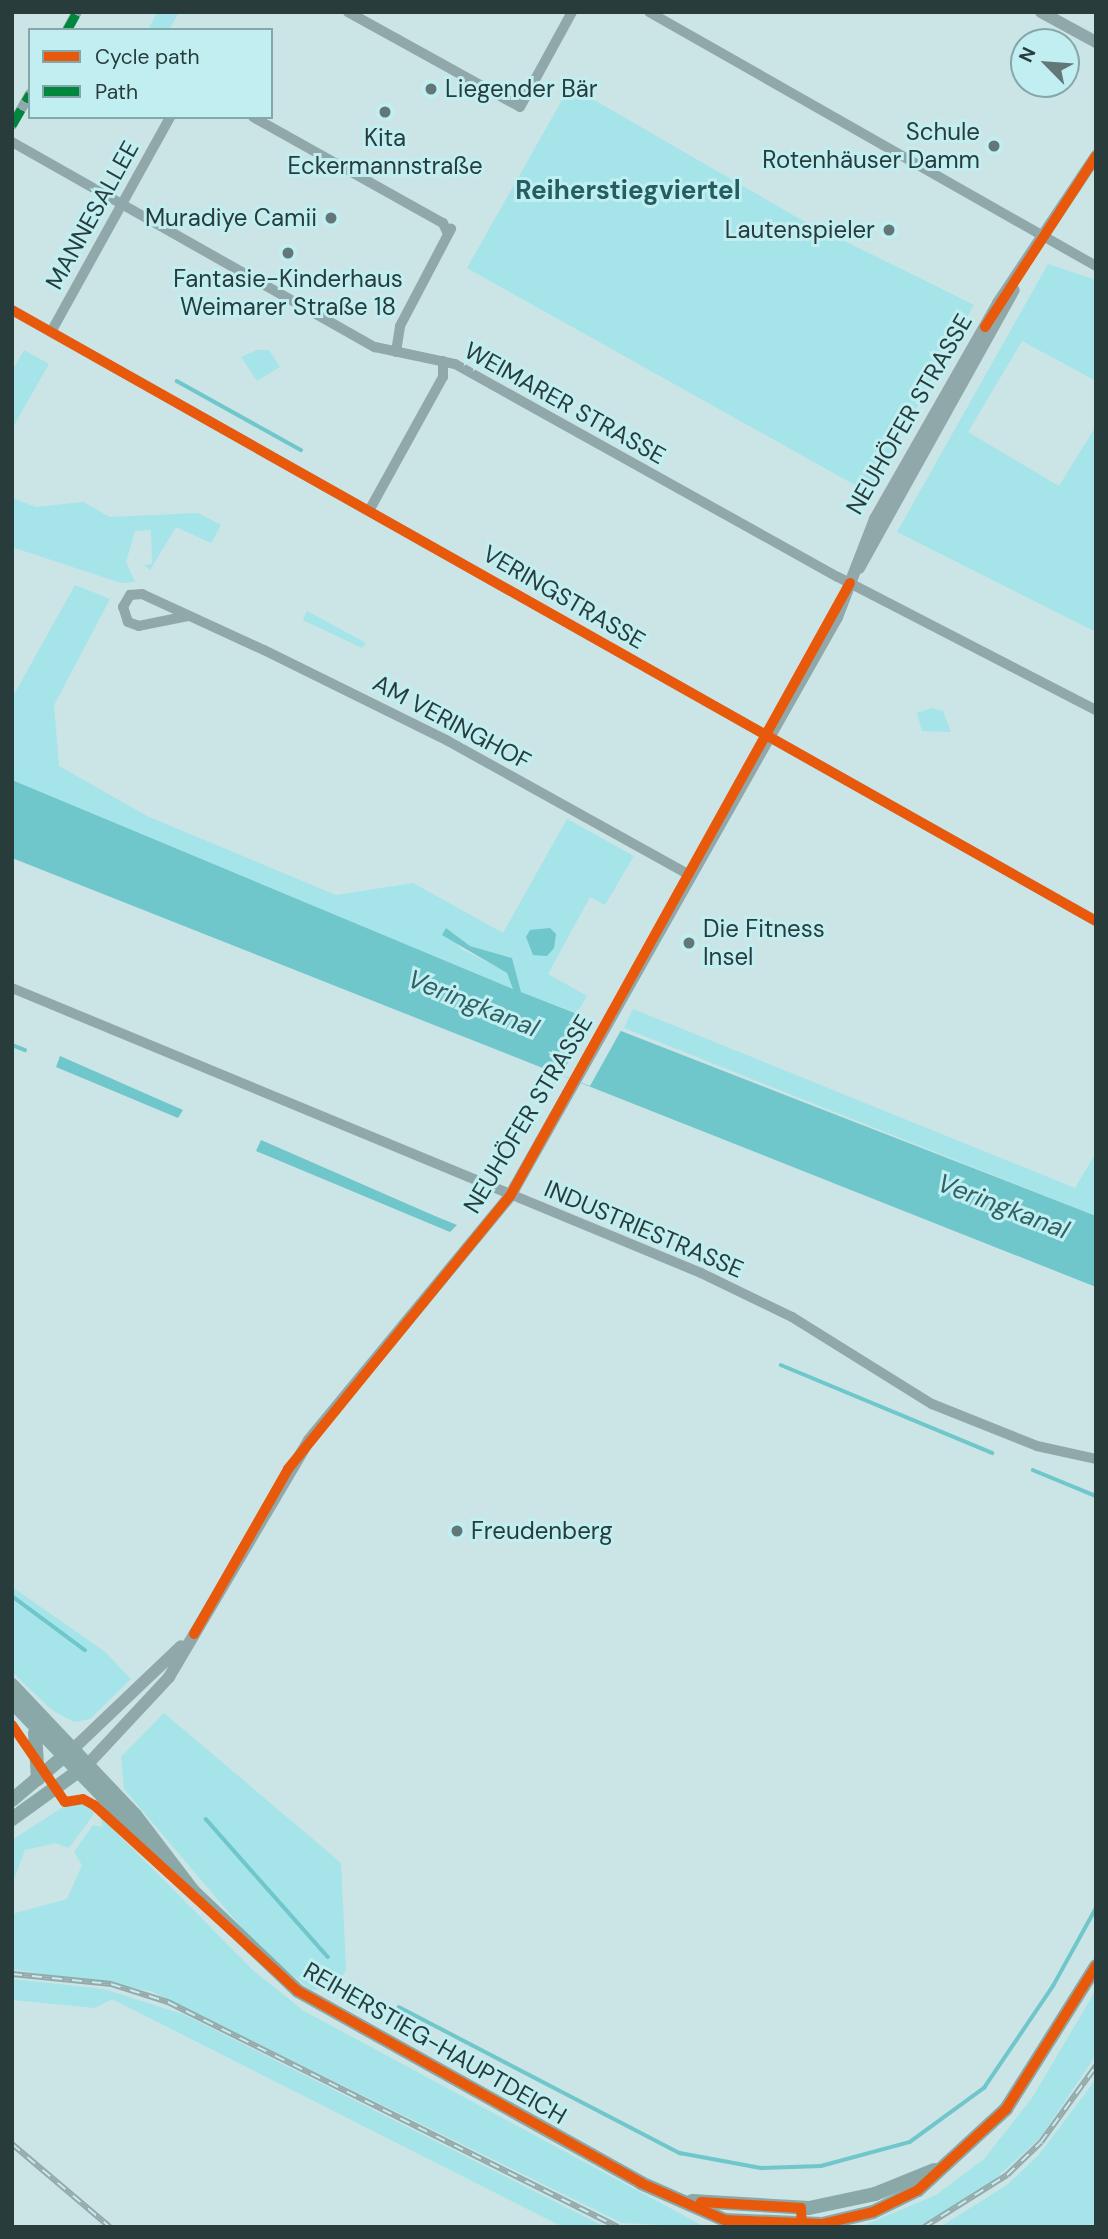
<!DOCTYPE html>
<meta charset="utf-8">
<style>
body{margin:0}
#map{position:relative;width:1108px;height:2239px;overflow:hidden;background:#cbe4e6;font-family:"DM Sans",sans-serif}
div>[style]{position:absolute}
.green>*{inset:0;background:#a5e4e8}
.water>*{inset:0;background:#6fc7cc}
.pier>*{inset:0;background:#cbe4e6}
.stream>*{height:3.5px;margin:-1.75px;padding:0 1.75px;transform-origin:1.75px;border-radius:1.75px;background:#6fc7cc}
.minor>*{height:10px;margin:-5px;padding:0 5px;transform-origin:5px;border-radius:5px;background:#90a8aa}
.tertiary>*{height:12px;margin:-6px;padding:0 6px;transform-origin:6px;border-radius:6px;background:#90a8aa}
.secondary>*{height:14px;margin:-7px;padding:0 7px;transform-origin:7px;border-radius:7px;background:#8ba8a9}
.rail>*{height:6px;margin-top:-3px;transform-origin:0;background:repeating-linear-gradient(90deg,#c0eef1 0 10px,#94a9aa 0 20px);box-sizing:border-box;border-block:2px solid #94a9aa}
.quiet>*{height:9px;margin-top:-4.5px;transform-origin:0;background:repeating-linear-gradient(90deg,#00873e 0 18px,transparent 0 27px)}
.cycleway>*{height:10px;margin:-5px;padding:0 5px;transform-origin:5px;border-radius:5px;background:#e8590c}
.dots>*{width:19px;height:19px;translate:-50% -50%;box-sizing:border-box;border:4px solid #c0eef1;border-radius:50%}
span{translate:-50% -50%;white-space:nowrap;text-align:center;line-height:1.15;-webkit-text-stroke:6px #c0eef1;paint-order:stroke}
.poi-label{font-size:24px;color:#293c3c}
.left{translate:0 -50%;text-align:left}
.right{translate:-100% -50%;text-align:right}
.street-label{font-size:24px;color:#293c3c}
.neighbourhood-label{font-size:26px;color:#245e61;font-weight:700}
.water-label{font-size:26px;color:#306164;font-style:italic}
.frame{position:absolute;inset:0;border:14px solid #293c3c;pointer-events:none}
.legend{position:absolute;left:28px;top:28px;width:245px;height:91px;box-sizing:border-box;background:#c0eef1;border:2px solid #84a7a9;margin:0;padding:9px 12px;list-style:none;font-size:21px;color:#293c3c}
.legend li{display:flex;align-items:center;gap:14px;height:35px}
.legend b{width:35px;border:2px solid #84a7a9}
.north{position:absolute;left:1010px;top:28px;width:70px;height:70px;box-sizing:border-box;background:#c0eef1;border:2px solid #84a7a9;border-radius:50%;rotate:295deg;font-size:19px;font-weight:700;line-height:28px;text-align:center;color:#293c3c}
.north::after{content:'';display:block;margin:auto;width:24px;height:32px;background:#627778;clip-path:polygon(50% 0,100% 100%,50% 72%,0 100%)}
</style>
<div id="map">
<div class="green">
<div style="clip-path:polygon(157px 12px,179px 12px,169px 30px,148px 30px)"></div>
<div style="clip-path:polygon(570px 86px,798px 218px,974px 305px,869px 493px,467px 268px)"></div>
<div style="clip-path:polygon(1048px 264px,1096px 280px,1096px 381px,1022px 341px,968px 432px,1059px 486px,1096px 426px,1096px 632px,897px 532px)"></div>
<div style="clip-path:polygon(24px 350px,49px 364px,13px 427px,12px 371px)"></div>
<div style="clip-path:polygon(257px 350px,269px 350px,280px 367px,257px 381px,241px 357px)"></div>
<div style="clip-path:polygon(12px 498px,36px 507px,83px 502px,110px 517px,198px 513px,221px 525px,211px 543px,176px 527px,150px 570px,144px 565px,152px 564px,151px 530px,135px 531px,126px 562px,135px 582px,121px 583px,12px 547px)"></div>
<div style="clip-path:polygon(75px 585px,110px 599px,54px 705px,59px 766px,147px 816px,336px 895px,413px 883px,503px 933px,567px 819px,634px 856px,605px 905px,590px 897px,548px 974px,587px 996px,577px 1013px,521px 992px,512px 958px,470px 946px,446px 928px,461px 949px,507px 972px,513px 989px,12px 780px,12px 698px)"></div>
<div style="clip-path:polygon(307px 611px,366px 643px,362px 648px,303px 620px)"></div>
<div style="clip-path:polygon(932px 708px,943px 711px,951px 732px,922px 731px,917px 713px)"></div>
<div style="clip-path:polygon(633px 1009px,1075px 1188px,1096px 1153px,1096px 1216px,624px 1028px)"></div>
<div style="clip-path:polygon(12px 1587px,104px 1651px,131px 1679px,90px 1719px,74px 1722px,52px 1710px,12px 1672px)"></div>
<div style="clip-path:polygon(164px 1713px,341px 1863px,346px 1970px,334px 1988px,311px 1990px,259px 1948px,124px 1789px,121px 1757px)"></div>
<div style="clip-path:polygon(71px 1802px,88px 1805px,94px 1814px,69px 1848px,55px 1843px,25px 1850px,12px 1884px,12px 1840px)"></div>
<div style="clip-path:polygon(100px 1816px,255px 1972px,304px 2011px,705px 2227px,622px 2223px,151px 1991px,12px 1969px,12px 1914px,67px 1899px,82px 1865px,74px 1852px,93px 1825px,103px 1827px)"></div>
<div style="clip-path:polygon(12px 1979px,104px 1989px,185px 2015px,605px 2227px,563px 2227px,112px 1999px,95px 2008px,12px 2000px)"></div>
<div style="clip-path:polygon(1096px 1990px,1096px 2055px,1040px 2138px,985px 2188px,917px 2227px,860px 2227px,936px 2195px,984px 2159px,1032px 2098px)"></div>
<div style="clip-path:polygon(1096px 2079px,1096px 2227px,940px 2227px,1007px 2185px,1038px 2156px)"></div>
</div>
<div class="water">
<div style="clip-path:polygon(12px 780px,513px 989px,507px 973px,442px 935px,446px 928px,470px 946px,512px 958px,521px 992px,1096px 1216px,1096px 1287px,12px 858px)"></div>
<div style="clip-path:polygon(550px 928px,556px 934px,554px 948px,547px 956px,533px 955px,526px 937px,530px 930px)"></div>
<div style="clip-path:polygon(60px 1056px,183px 1110px,178px 1118px,56px 1067px)"></div>
<div style="clip-path:polygon(261px 1140px,435px 1216px,457px 1225px,450px 1232px,256px 1151px)"></div>
</div>
<div class="pier">
<div style="clip-path:polygon(594px 1015px,624px 1025px,590px 1086px,561px 1075px)"></div>
</div>
<div class="stream">
<div style="left:177px;top:381px;width:142px;rotate:29.1deg"></div>
<div style="left:12px;top:1045px;width:14px;rotate:21deg"></div>
<div style="left:781px;top:1365px;width:229px;rotate:22.6deg"></div>
<div style="left:1033px;top:1470px;width:68px;rotate:22.4deg"></div>
<div style="left:12px;top:1596px;width:91px;rotate:36.5deg"></div>
<div style="left:206px;top:1819px;width:184px;rotate:48.5deg"></div>
<div style="left:399px;top:2007px;width:317px;rotate:27.5deg"></div>
<div style="left:680px;top:2153px;width:82px;rotate:10.5deg"></div>
<div style="left:761px;top:2168px;width:60px;rotate:-1.9deg"></div>
<div style="left:821px;top:2166px;width:92px;rotate:-15.1deg"></div>
<div style="left:910px;top:2142px;width:92px;rotate:-36.1deg"></div>
<div style="left:984px;top:2088px;width:123px;rotate:-55.9deg"></div>
<div style="left:1053px;top:1986px;width:89px;rotate:-61.1deg"></div>
</div>
<div class="minor">
<div style="left:348px;top:12px;width:196px;rotate:28.9deg"></div>
<div style="left:520px;top:107px;width:108px;rotate:-61.3deg"></div>
<div style="left:649px;top:12px;width:514px;rotate:29.61deg"></div>
<div style="left:67px;top:30px;width:21px;rotate:-61deg"></div>
<div style="left:253px;top:117px;width:218px;rotate:29.2deg"></div>
<div style="left:443px;top:223px;width:12px;rotate:66deg"></div>
<div style="left:12px;top:125px;width:36px;rotate:-60deg"></div>
<div style="left:12px;top:142px;width:417px;rotate:29.5deg"></div>
<div style="left:375px;top:347px;width:82px;rotate:12deg"></div>
<div style="left:455px;top:364px;width:438px;rotate:29.1deg"></div>
<div style="left:838px;top:577px;width:290px;rotate:27.3deg"></div>
<div style="left:12px;top:310px;width:1244px;rotate:29.41deg"></div>
<div style="left:51px;top:332px;width:246px;rotate:-61deg"></div>
<div style="left:396px;top:352px;width:26px;rotate:-81deg"></div>
<div style="left:400px;top:326px;width:110px;rotate:-62.3deg"></div>
<div style="left:370px;top:509px;width:151px;rotate:-61.1deg"></div>
<div style="left:443px;top:377px;width:16px;rotate:-90deg"></div>
<div style="left:188px;top:616px;width:50px;rotate:168.5deg"></div>
<div style="left:139px;top:626px;width:12px;rotate:-160deg"></div>
<div style="left:128px;top:622px;width:16px;rotate:-108deg"></div>
<div style="left:123px;top:607px;width:14px;rotate:-60deg"></div>
<div style="left:130px;top:595px;width:12px;rotate:-5deg"></div>
<div style="left:142px;top:594px;width:134px;rotate:24.7deg"></div>
<div style="left:264px;top:650px;width:205px;rotate:26.3deg"></div>
<div style="left:448px;top:741px;width:277px;rotate:29deg"></div>
<div style="left:12px;top:988px;width:746px;rotate:22.47deg"></div>
<div style="left:701px;top:1273px;width:101px;rotate:25.8deg"></div>
<div style="left:792px;top:1317px;width:165px;rotate:31.9deg"></div>
<div style="left:932px;top:1404px;width:113px;rotate:21.8deg"></div>
<div style="left:1037px;top:1446px;width:60px;rotate:12.4deg"></div>
</div>
<div class="tertiary">
<div style="left:1041px;top:12px;width:63px;rotate:28.6deg"></div>
<div style="left:859px;top:568px;width:318px;rotate:-60.9deg"></div>
<div style="left:73px;top:1749px;width:149px;rotate:-43.6deg"></div>
<div style="left:88px;top:1764px;width:119px;rotate:-47deg"></div>
<div style="left:169px;top:1677px;width:275px;rotate:-59.4deg"></div>
<div style="left:309px;top:1440px;width:316px;rotate:-50.5deg"></div>
<div style="left:510px;top:1196px;width:665px;rotate:-60.54deg"></div>
<div style="left:837px;top:617px;width:105px;rotate:-68.8deg"></div>
<div style="left:875px;top:519px;width:249px;rotate:-60.3deg"></div>
<div style="left:998px;top:303px;width:177px;rotate:-56.3deg"></div>
</div>
<div class="secondary">
<div style="left:12px;top:1685px;width:179px;rotate:46.6deg"></div>
<div style="left:135px;top:1815px;width:96px;rotate:52.7deg"></div>
<div style="left:193px;top:1891px;width:145px;rotate:43.6deg"></div>
<div style="left:298px;top:1991px;width:393px;rotate:29.2deg"></div>
<div style="left:641px;top:2183px;width:92px;rotate:23.8deg"></div>
<div style="left:725px;top:2220px;width:97px;rotate:2.4deg"></div>
<div style="left:822px;top:2224px;width:52px;rotate:-13.2deg"></div>
<div style="left:873px;top:2212px;width:50px;rotate:-26.1deg"></div>
<div style="left:918px;top:2190px;width:120px;rotate:-42.6deg"></div>
<div style="left:1006px;top:2109px;width:169px;rotate:-57.8deg"></div>
<div style="left:12px;top:1702px;width:222px;rotate:46.1deg"></div>
<div style="left:35px;top:1733px;width:46px;rotate:86.3deg"></div>
<div style="left:12px;top:1800px;width:75px;rotate:-40.1deg"></div>
<div style="left:12px;top:1819px;width:89px;rotate:-35.8deg"></div>
<div style="left:692px;top:2201px;width:117px;rotate:3.4deg"></div>
<div style="left:809px;top:2208px;width:67px;rotate:-12deg"></div>
<div style="left:875px;top:2194px;width:64px;rotate:-22.1deg"></div>
</div>
<div class="rail">
<div style="left:12px;top:1974px;width:100px;rotate:5.8deg"></div>
<div style="left:111px;top:1984px;width:60px;rotate:17.5deg"></div>
<div style="left:168px;top:2002px;width:503px;rotate:26.57deg"></div>
<div style="left:12px;top:2144px;width:128px;rotate:40.3deg"></div>
<div style="left:924px;top:2227px;width:98px;rotate:-32.1deg"></div>
<div style="left:1007px;top:2175px;width:47px;rotate:-44.1deg"></div>
<div style="left:1041px;top:2142px;width:94px;rotate:-54.1deg"></div>
</div>
<div class="quiet">
<div style="left:67px;top:30px;width:21px;rotate:-61deg"></div>
<div style="left:12px;top:125px;width:36px;rotate:-60deg"></div>
</div>
<div class="cycleway">
<div style="left:12px;top:310px;width:1244px;rotate:29.41deg"></div>
<div style="left:985px;top:327px;width:204px;rotate:-57deg"></div>
<div style="left:194px;top:1634px;width:190px;rotate:-60.3deg"></div>
<div style="left:288px;top:1469px;width:352px;rotate:-50.9deg"></div>
<div style="left:510px;top:1196px;width:701px;rotate:-60.99deg"></div>
<div style="left:12px;top:1725px;width:93px;rotate:55.5deg"></div>
<div style="left:65px;top:1802px;width:18px;rotate:-9deg"></div>
<div style="left:83px;top:1799px;width:13px;rotate:29deg"></div>
<div style="left:94px;top:1805px;width:276px;rotate:42.4deg"></div>
<div style="left:298px;top:1991px;width:393px;rotate:29.2deg"></div>
<div style="left:641px;top:2183px;width:92px;rotate:23.8deg"></div>
<div style="left:725px;top:2220px;width:97px;rotate:2.4deg"></div>
<div style="left:822px;top:2224px;width:52px;rotate:-13.2deg"></div>
<div style="left:873px;top:2212px;width:50px;rotate:-26.1deg"></div>
<div style="left:918px;top:2190px;width:120px;rotate:-42.6deg"></div>
<div style="left:1006px;top:2109px;width:169px;rotate:-57.8deg"></div>
<div style="left:701px;top:2202px;width:100px;rotate:3.4deg"></div>
<div style="left:801px;top:2208px;width:19px;rotate:87deg"></div>
</div>
<div class="dots">
<div style="left:431px;top:89px;background:#627778"></div>
<div style="left:385px;top:112px;background:#627778"></div>
<div style="left:994px;top:146px;background:#627778"></div>
<div style="left:331px;top:218px;background:#627778"></div>
<div style="left:889px;top:230px;background:#627778"></div>
<div style="left:288px;top:253px;background:#627778"></div>
<div style="left:689px;top:943px;background:#627778"></div>
<div style="left:457px;top:1531px;background:#627778"></div>
</div>
<div class="poi-label">
<span class="left" style="left:445px;top:89px">Liegender Bär</span>
<span class="right" style="left:980px;top:146px">Schule<br>Rotenhäuser Damm</span>
<span style="left:385px;top:152px">Kita<br>Eckermannstraße</span>
<span class="right" style="left:317px;top:218px">Muradiye Camii</span>
<span class="right" style="left:875px;top:230px">Lautenspieler</span>
<span style="left:288px;top:293px">Fantasie-Kinderhaus<br>Weimarer Straße 18</span>
<span class="left" style="left:703px;top:943px">Die Fitness<br>Insel</span>
<span class="left" style="left:471px;top:1531px">Freudenberg</span>
</div>
<div class="street-label">
<span style="left:92px;top:215px;rotate:-61deg">MANNESALLEE</span>
<span style="left:565px;top:403px;rotate:29deg">WEIMARER STRASSE</span>
<span style="left:909px;top:414px;rotate:-60deg">NEUHÖFER STRASSE</span>
<span style="left:564px;top:597px;rotate:30deg">VERINGSTRASSE</span>
<span style="left:452px;top:722px;rotate:28deg">AM VERINGHOF</span>
<span style="left:528px;top:1114px;rotate:-59deg">NEUHÖFER STRASSE</span>
<span style="left:644px;top:1229px;rotate:23deg">INDUSTRIESTRASSE</span>
<span style="left:435px;top:2043px;rotate:30deg">REIHERSTIEG-HAUPTDEICH</span>
</div>
<div class="neighbourhood-label">
<span style="left:628px;top:191px">Reiherstiegviertel</span>
</div>
<div class="water-label">
<span style="left:473px;top:1004px;rotate:22deg">Veringkanal</span>
<span style="left:1003px;top:1207px;rotate:21deg">Veringkanal</span>
</div>
<div class="frame"></div>
<ul class="legend">
<li><b style="height:9px;background:#e8590c"></b>Cycle path</li>
<li><b style="height:9px;background:#00873e"></b>Path</li>
</ul>
<div class="north">N</div>
</div>
